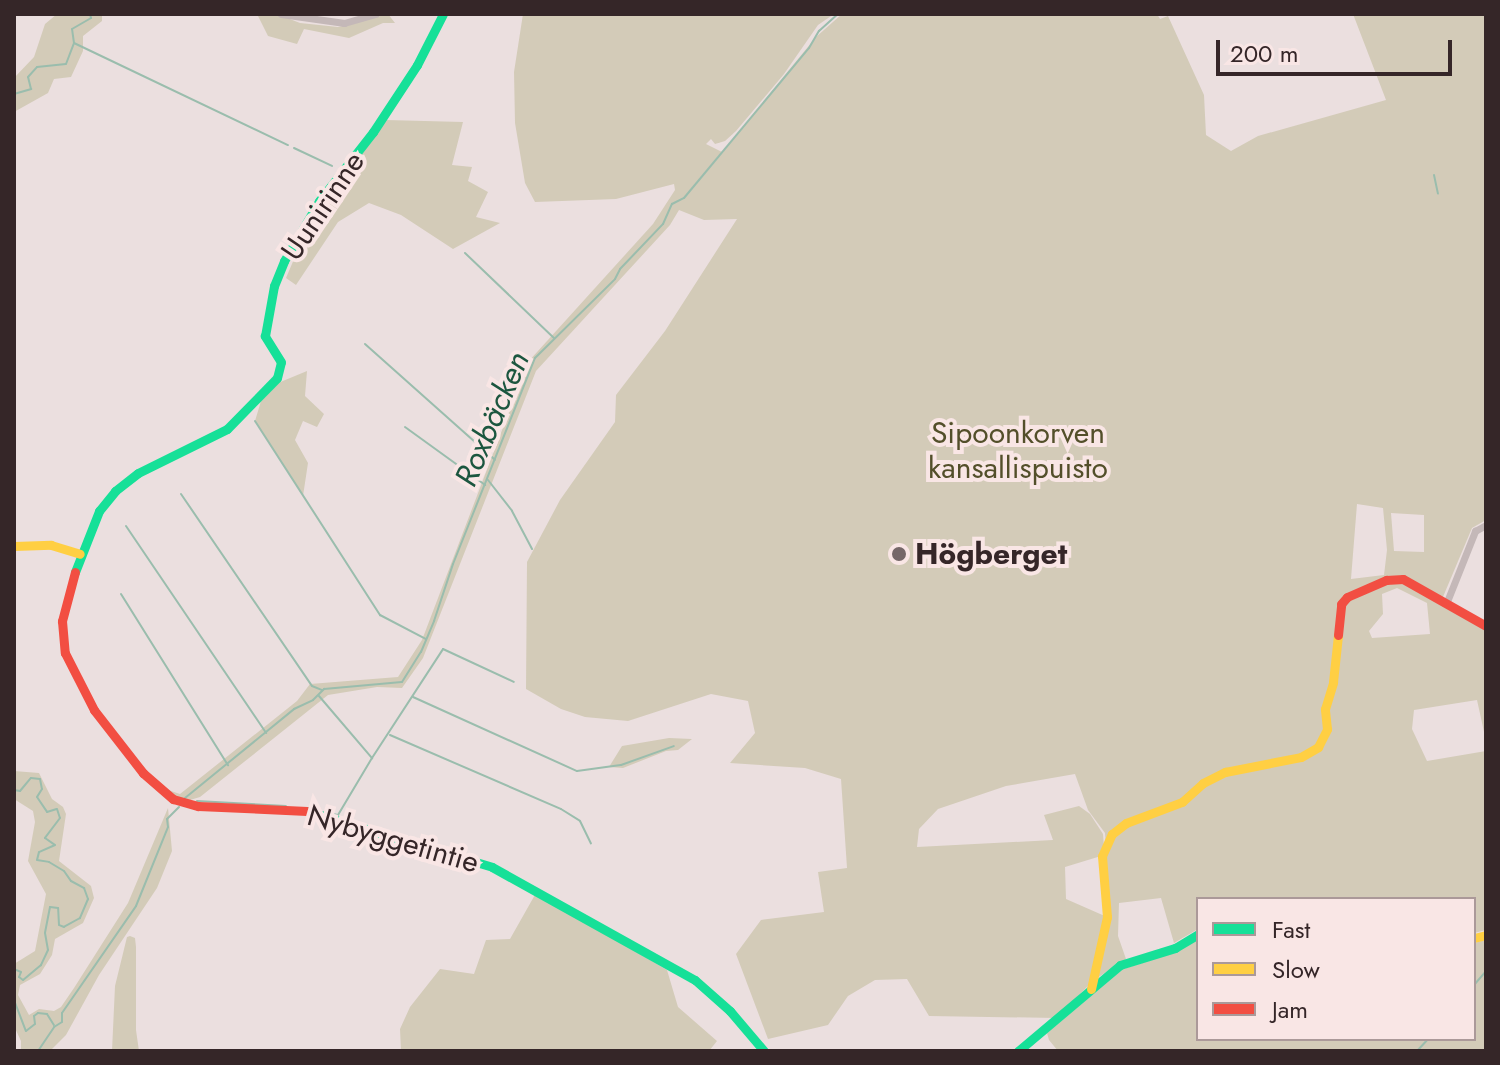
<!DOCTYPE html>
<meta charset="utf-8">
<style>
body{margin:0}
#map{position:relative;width:1500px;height:1065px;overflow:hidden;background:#ebdfdf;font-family:Jost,sans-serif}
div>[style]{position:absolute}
.green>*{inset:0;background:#d3cbb8}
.stream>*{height:2px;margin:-1px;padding:0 1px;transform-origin:1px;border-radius:1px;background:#9abdad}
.street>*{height:7px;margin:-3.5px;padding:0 3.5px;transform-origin:3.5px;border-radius:3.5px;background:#c4b8b8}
.fast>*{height:9px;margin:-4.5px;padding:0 4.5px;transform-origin:4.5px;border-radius:4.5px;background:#16e098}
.slow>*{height:9px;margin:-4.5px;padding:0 4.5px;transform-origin:4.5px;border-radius:4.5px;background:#ffcf43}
.jam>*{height:9px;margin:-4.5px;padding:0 4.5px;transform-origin:4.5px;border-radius:4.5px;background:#f24e42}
.dots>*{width:22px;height:22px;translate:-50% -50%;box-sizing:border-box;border:4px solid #f9e6e5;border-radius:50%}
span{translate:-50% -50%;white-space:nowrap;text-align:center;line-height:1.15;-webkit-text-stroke:8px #f9e6e5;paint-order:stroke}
.street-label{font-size:30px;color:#352628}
.park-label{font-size:30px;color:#534f2a}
.poi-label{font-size:30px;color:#352628;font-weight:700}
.left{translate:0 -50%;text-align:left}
.water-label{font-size:32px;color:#1c563f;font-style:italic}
.frame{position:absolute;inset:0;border:16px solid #352628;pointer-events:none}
.legend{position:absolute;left:1196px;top:897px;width:280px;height:144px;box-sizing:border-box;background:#f9e6e5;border:2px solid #ab9999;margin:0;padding:10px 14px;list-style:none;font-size:24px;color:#352628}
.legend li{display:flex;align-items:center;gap:16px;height:40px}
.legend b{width:40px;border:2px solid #ab9999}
.scale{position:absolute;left:1216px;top:40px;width:236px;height:36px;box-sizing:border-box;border:4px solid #352628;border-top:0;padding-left:10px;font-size:24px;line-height:28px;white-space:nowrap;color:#352628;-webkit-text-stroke:6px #f9e6e5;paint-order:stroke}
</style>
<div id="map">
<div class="green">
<div style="clip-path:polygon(57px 14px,102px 14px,102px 21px,83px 36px,83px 51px,71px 77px,54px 79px,48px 93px,14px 112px,14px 78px,34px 57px,45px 24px)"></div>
<div style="clip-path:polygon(257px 14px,277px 14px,300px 23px,338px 27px,388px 14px,395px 23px,383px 23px,349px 38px,304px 29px,297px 44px,268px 36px)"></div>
<div style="clip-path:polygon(evenodd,523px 14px,834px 14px,818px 25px,784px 74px,736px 131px,725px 141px,715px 144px,711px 139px,706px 144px,722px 152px,816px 37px,842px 14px,1157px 14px,1160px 19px,1168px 16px,1204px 95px,1206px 135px,1231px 151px,1258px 136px,1386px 100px,1353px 14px,1486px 14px,1486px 520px,1472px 528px,1440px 604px,1486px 630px,1486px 741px,1477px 700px,1414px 710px,1412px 729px,1427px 761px,1486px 751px,1486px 930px,1474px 933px,1474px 899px,1198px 899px,1198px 929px,1174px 943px,1161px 898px,1119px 903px,1118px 936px,1126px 959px,1094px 980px,1108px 917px,1102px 865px,1106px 847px,1105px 833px,1088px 810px,1075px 774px,1006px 786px,938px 809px,919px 829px,917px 847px,1053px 840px,1044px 815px,1079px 806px,1090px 814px,1103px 834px,1104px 847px,1101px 856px,1065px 867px,1066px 899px,1107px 917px,1091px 983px,1056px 1018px,929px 1016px,907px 979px,875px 980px,848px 996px,828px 1025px,768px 1039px,736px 954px,761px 920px,824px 912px,818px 872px,847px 868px,841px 779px,805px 768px,730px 763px,755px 733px,748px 701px,711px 694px,628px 721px,585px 717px,561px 709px,526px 689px,527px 562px,560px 500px,615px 422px,616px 395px,665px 331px,737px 219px,704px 220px,679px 210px,670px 225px,536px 371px,423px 658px,402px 688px,377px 687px,328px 695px,200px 797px,190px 800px,174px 796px,168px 790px,180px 794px,297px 701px,310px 684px,398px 677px,422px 640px,528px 362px,653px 224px,675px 190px,674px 184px,616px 199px,535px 202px,525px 183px,515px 123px,514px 72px,523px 14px,1357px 504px,1383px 508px,1387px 550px,1384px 575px,1351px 579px,1357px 504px,523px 14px,1391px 513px,1424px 515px,1424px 552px,1394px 551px,1391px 513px,523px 14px,1397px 588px,1427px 603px,1430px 634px,1372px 638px,1369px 631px,1383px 614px,1382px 594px,1397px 588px)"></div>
<div style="clip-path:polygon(386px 120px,463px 122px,452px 165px,472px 167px,468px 181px,488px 192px,476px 217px,500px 223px,453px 249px,401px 215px,369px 203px,338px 222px,296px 285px,286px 278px,311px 219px)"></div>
<div style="clip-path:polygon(307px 371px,305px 396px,324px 414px,317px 427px,303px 421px,295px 440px,308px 463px,303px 496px,255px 421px,261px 401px,278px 383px)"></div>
<div style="clip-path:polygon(669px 738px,692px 739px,678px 750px,666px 751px,623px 768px,609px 767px,622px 746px)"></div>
<div style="clip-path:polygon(14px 771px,39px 773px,52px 799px,63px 807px,66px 814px,59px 861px,91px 886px,94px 898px,83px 923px,55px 939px,52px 955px,40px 974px,20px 985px,18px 995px,29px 1015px,39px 1009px,54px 1011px,61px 1007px,74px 988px,128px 903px,168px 808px,172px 851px,157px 888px,99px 975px,66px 1035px,50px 1051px,21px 1051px,21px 1041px,14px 1026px,14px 964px,35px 951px,46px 894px,28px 861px,35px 822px,33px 811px,14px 799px)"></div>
<div style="clip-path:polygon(536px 893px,667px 970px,678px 1007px,717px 1041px,709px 1051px,401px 1051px,400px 1029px,410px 1007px,440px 969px,474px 974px,486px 940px,510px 939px)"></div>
<div style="clip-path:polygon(130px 936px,135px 938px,136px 947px,136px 1030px,139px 1051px,112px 1051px,115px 986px,127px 937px)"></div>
<div style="clip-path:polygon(1198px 939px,1198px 1039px,1474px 1039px,1474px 943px,1486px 940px,1486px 1051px,1058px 1051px,1049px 1040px,1047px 1033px,1123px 969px,1177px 952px)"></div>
</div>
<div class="stream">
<div style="left:74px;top:43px;width:237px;rotate:25.5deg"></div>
<div style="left:14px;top:94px;width:18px;rotate:-16deg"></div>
<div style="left:31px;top:89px;width:12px;rotate:-104deg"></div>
<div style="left:28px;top:77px;width:13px;rotate:-48deg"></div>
<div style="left:37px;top:67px;width:29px;rotate:-6deg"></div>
<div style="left:66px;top:64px;width:22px;rotate:-69deg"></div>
<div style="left:74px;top:43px;width:14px;rotate:-98deg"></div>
<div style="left:72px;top:29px;width:22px;rotate:-30deg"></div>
<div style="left:91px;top:18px;width:4px;rotate:-104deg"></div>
<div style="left:294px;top:148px;width:42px;rotate:25.3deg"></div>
<div style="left:1434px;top:175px;width:19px;rotate:78deg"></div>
<div style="left:465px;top:253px;width:123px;rotate:43.7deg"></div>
<div style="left:365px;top:344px;width:174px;rotate:41.7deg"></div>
<div style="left:255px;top:421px;width:231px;rotate:57.2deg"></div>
<div style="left:380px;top:615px;width:52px;rotate:27.6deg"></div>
<div style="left:405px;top:427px;width:99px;rotate:35.9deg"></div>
<div style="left:488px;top:480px;width:39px;rotate:52deg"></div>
<div style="left:512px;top:511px;width:43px;rotate:62.2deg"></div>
<div style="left:181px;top:494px;width:232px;rotate:55.7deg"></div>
<div style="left:312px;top:686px;width:11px;rotate:22deg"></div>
<div style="left:126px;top:526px;width:250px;rotate:55.9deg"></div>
<div style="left:121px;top:594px;width:202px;rotate:58deg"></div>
<div style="left:319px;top:696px;width:82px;rotate:49.5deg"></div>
<div style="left:372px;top:758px;width:130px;rotate:-56.9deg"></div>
<div style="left:443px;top:649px;width:78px;rotate:24.9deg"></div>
<div style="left:413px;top:697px;width:180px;rotate:24.3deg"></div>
<div style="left:577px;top:771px;width:44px;rotate:-7.8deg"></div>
<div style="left:621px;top:765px;width:56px;rotate:-19.7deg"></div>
<div style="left:390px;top:735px;width:186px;rotate:23.4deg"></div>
<div style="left:561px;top:809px;width:22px;rotate:32deg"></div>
<div style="left:580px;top:821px;width:25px;rotate:64deg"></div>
<div style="left:14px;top:776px;width:6px;rotate:90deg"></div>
<div style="left:14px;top:790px;width:6px;rotate:9deg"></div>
<div style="left:20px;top:791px;width:17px;rotate:-50deg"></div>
<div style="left:31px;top:778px;width:9px;rotate:6deg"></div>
<div style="left:40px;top:779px;width:10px;rotate:79deg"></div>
<div style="left:42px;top:789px;width:9px;rotate:122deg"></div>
<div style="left:37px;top:797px;width:18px;rotate:56deg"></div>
<div style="left:47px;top:812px;width:10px;rotate:-17deg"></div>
<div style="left:57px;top:809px;width:9px;rotate:72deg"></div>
<div style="left:60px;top:818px;width:25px;rotate:127deg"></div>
<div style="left:45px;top:838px;width:12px;rotate:35deg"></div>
<div style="left:55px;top:845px;width:17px;rotate:156deg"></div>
<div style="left:39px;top:852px;width:8px;rotate:104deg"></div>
<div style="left:37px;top:860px;width:12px;rotate:9deg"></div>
<div style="left:49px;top:862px;width:17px;rotate:31deg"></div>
<div style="left:64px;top:871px;width:12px;rotate:55deg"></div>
<div style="left:71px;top:881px;width:15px;rotate:28deg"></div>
<div style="left:84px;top:888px;width:12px;rotate:70deg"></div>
<div style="left:88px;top:899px;width:21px;rotate:113deg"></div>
<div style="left:80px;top:918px;width:18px;rotate:151deg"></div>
<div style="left:64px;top:927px;width:5px;rotate:-158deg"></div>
<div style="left:59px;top:925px;width:17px;rotate:-93deg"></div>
<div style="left:58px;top:908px;width:8px;rotate:-173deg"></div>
<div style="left:50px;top:907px;width:26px;rotate:101deg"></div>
<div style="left:45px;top:933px;width:17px;rotate:80deg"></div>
<div style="left:48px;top:950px;width:17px;rotate:115deg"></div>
<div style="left:41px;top:965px;width:23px;rotate:140deg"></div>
<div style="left:23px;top:980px;width:5px;rotate:-143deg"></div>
<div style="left:19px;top:977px;width:5px;rotate:-68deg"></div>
<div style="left:21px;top:972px;width:8px;rotate:-157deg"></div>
<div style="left:185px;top:798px;width:141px;rotate:-39.2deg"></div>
<div style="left:294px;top:709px;width:21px;rotate:-25deg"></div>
<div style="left:313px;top:700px;width:16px;rotate:-45deg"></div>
<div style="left:324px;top:689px;width:78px;rotate:-5.1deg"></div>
<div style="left:402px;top:682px;width:36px;rotate:-58deg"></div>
<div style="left:421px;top:652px;width:34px;rotate:-67deg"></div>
<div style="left:434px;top:621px;width:60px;rotate:-71.6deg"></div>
<div style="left:453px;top:564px;width:222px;rotate:-68.3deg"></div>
<div style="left:535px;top:358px;width:112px;rotate:-44.6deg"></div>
<div style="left:615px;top:279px;width:11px;rotate:-63deg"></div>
<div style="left:620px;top:269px;width:62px;rotate:-46.3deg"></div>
<div style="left:663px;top:224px;width:22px;rotate:-66deg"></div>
<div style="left:672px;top:204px;width:13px;rotate:-27deg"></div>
<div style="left:684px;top:198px;width:195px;rotate:-50.2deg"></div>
<div style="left:809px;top:48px;width:20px;rotate:-60deg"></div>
<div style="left:819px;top:31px;width:25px;rotate:-42deg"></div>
<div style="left:197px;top:801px;width:89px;rotate:3.2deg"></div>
<div style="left:324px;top:812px;width:14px;rotate:12deg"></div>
<div style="left:338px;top:815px;width:66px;rotate:-59.2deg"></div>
<div style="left:1474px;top:985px;width:18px;rotate:-49deg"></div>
<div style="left:14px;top:1000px;width:33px;rotate:69deg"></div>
<div style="left:26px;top:1031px;width:11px;rotate:-38deg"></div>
<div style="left:35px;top:1024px;width:8px;rotate:-97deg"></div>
<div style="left:34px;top:1016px;width:5px;rotate:-37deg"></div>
<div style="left:38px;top:1013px;width:9px;rotate:6deg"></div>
<div style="left:47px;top:1014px;width:13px;rotate:58deg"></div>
<div style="left:38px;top:1051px;width:29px;rotate:-56deg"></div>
<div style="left:54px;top:1027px;width:9px;rotate:-32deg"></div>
<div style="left:62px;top:1022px;width:9px;rotate:-90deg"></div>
<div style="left:62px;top:1013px;width:130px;rotate:-55.3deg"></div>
<div style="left:136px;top:906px;width:85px;rotate:-67.9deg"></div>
<div style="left:168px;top:827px;width:8px;rotate:-97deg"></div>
<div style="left:167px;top:819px;width:17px;rotate:-45deg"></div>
<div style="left:1417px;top:1051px;width:16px;rotate:-47deg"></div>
</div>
<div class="street">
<div style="left:281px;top:14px;width:64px;rotate:8.1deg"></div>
<div style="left:344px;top:23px;width:33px;rotate:-16deg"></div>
<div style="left:1446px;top:604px;width:79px;rotate:-68.3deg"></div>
<div style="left:1475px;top:531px;width:13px;rotate:-29deg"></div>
</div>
<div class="fast">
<div style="left:75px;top:572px;width:66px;rotate:-68.5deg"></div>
<div style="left:99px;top:511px;width:26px;rotate:-51deg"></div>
<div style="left:115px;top:491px;width:29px;rotate:-38deg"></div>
<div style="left:138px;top:473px;width:99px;rotate:-26.3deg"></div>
<div style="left:227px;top:429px;width:71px;rotate:-45.6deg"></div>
<div style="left:277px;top:378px;width:16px;rotate:-76deg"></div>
<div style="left:281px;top:362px;width:31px;rotate:-122deg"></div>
<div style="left:265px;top:336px;width:51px;rotate:-79.8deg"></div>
<div style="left:274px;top:286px;width:27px;rotate:-68deg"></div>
<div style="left:284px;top:261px;width:69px;rotate:-59.7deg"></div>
<div style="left:319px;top:201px;width:88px;rotate:-52deg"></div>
<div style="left:373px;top:132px;width:80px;rotate:-56.7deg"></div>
<div style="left:417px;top:65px;width:57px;rotate:-63deg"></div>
<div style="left:307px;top:811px;width:193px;rotate:16.8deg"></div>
<div style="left:492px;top:867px;width:232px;rotate:29.1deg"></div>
<div style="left:695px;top:980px;width:47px;rotate:41.5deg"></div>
<div style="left:730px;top:1011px;width:52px;rotate:49.6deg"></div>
<div style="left:1018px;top:1051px;width:133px;rotate:-40.1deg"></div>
<div style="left:1120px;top:965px;width:58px;rotate:-17.2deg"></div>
<div style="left:1175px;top:948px;width:27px;rotate:-31deg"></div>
</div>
<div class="slow">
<div style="left:14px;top:546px;width:37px;rotate:-2deg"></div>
<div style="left:51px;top:545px;width:30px;rotate:17deg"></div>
<div style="left:1474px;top:938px;width:12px;rotate:-14deg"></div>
<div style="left:1091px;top:989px;width:74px;rotate:-77.5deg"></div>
<div style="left:1107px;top:917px;width:61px;rotate:-94.7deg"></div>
<div style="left:1102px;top:856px;width:24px;rotate:-66deg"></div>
<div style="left:1112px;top:834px;width:18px;rotate:-38deg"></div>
<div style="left:1126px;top:823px;width:60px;rotate:-20.6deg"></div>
<div style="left:1182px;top:802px;width:28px;rotate:-42deg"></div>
<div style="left:1203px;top:783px;width:25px;rotate:-27deg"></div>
<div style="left:1225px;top:772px;width:77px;rotate:-11.2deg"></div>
<div style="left:1301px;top:757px;width:20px;rotate:-30deg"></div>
<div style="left:1318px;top:747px;width:20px;rotate:-63deg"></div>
<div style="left:1327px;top:729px;width:20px;rotate:-96deg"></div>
<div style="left:1325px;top:709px;width:28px;rotate:-73deg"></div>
<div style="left:1333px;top:682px;width:47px;rotate:-83.9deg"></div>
</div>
<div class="jam">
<div style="left:75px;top:572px;width:51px;rotate:104.9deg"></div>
<div style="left:62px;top:621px;width:32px;rotate:85deg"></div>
<div style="left:65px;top:653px;width:64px;rotate:63deg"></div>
<div style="left:94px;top:710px;width:80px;rotate:52.1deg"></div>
<div style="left:143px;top:773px;width:40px;rotate:41deg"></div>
<div style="left:173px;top:799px;width:26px;rotate:16deg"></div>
<div style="left:198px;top:806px;width:109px;rotate:2.6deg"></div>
<div style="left:1338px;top:635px;width:31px;rotate:-84deg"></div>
<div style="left:1341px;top:604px;width:9px;rotate:-49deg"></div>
<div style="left:1347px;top:597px;width:43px;rotate:-23.6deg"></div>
<div style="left:1386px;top:580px;width:17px;rotate:-3deg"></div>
<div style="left:1403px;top:579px;width:95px;rotate:29.5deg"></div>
</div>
<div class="dots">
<div style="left:899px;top:554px;background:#756768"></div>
</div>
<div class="street-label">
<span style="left:323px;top:206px;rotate:-56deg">Uunirinne</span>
<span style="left:393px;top:839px;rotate:16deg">Nybyggetintie</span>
</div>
<div class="park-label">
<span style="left:1018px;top:450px">Sipoonkorven<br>kansallispuisto</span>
</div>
<div class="poi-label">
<span class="left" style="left:915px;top:554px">Högberget</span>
</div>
<div class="water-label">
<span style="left:492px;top:419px;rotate:-67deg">Roxbäcken</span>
</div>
<div class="frame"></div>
<ul class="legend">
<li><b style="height:10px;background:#16e098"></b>Fast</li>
<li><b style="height:10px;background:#ffcf43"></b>Slow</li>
<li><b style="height:10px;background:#f24e42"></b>Jam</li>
</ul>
<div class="scale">200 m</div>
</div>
